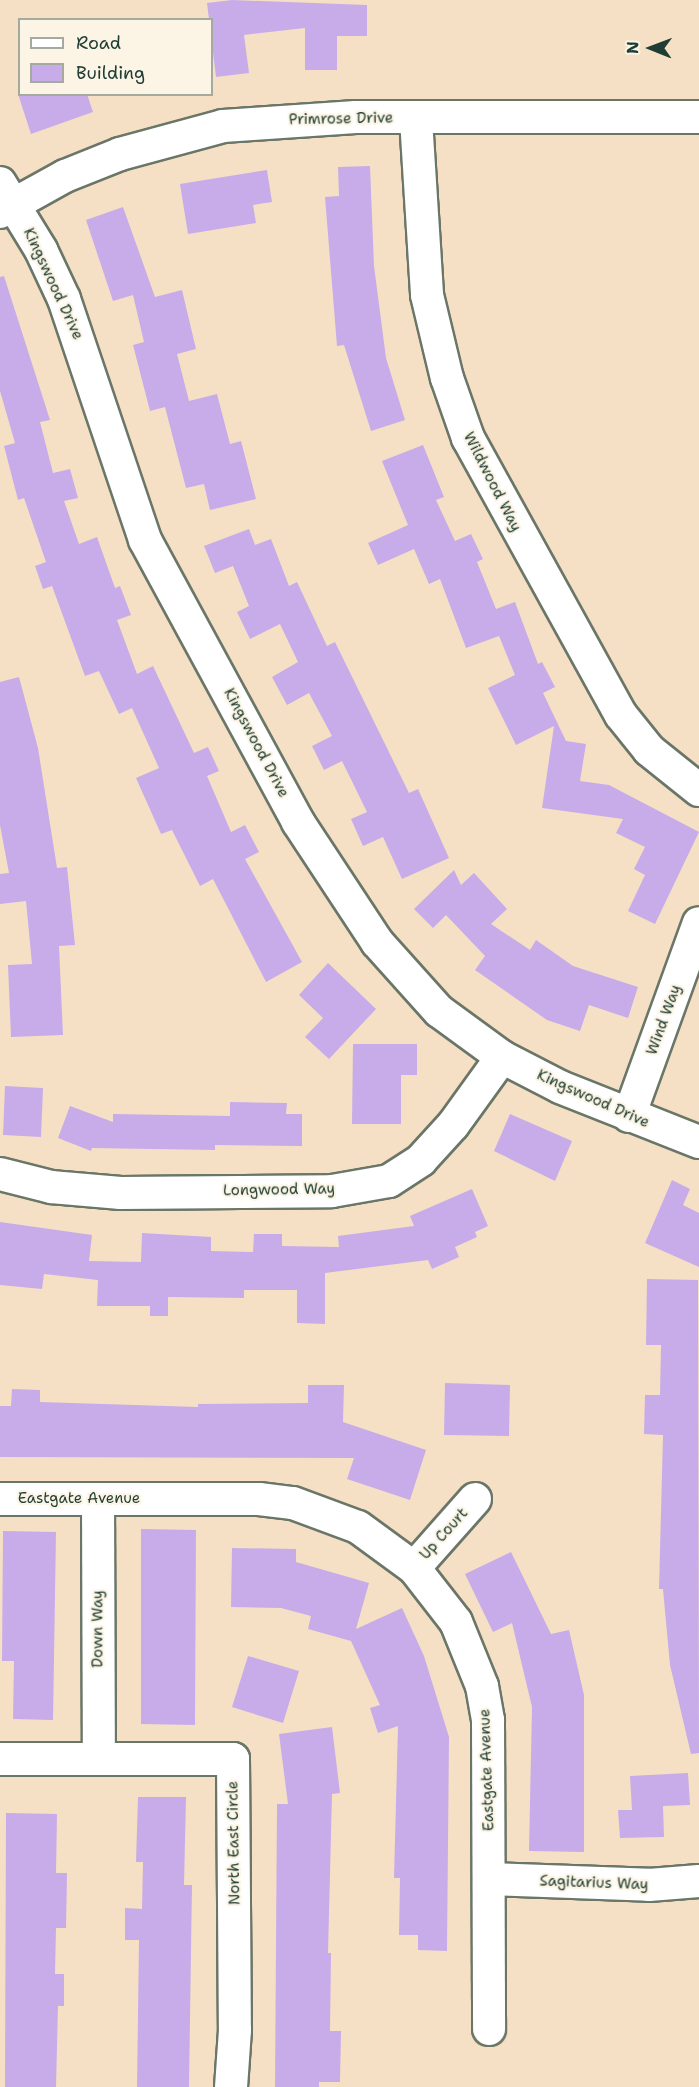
<!DOCTYPE html>
<style>
body{margin:0}
#map{position:relative;width:699px;height:2087px;overflow:hidden;background:#f5e0c5;font-family:"Shantell Sans",sans-serif}
div>[style]{position:absolute}
.building>*{inset:0;background:#c7ace9}
.roads{filter:drop-shadow(2px 0 #6a7667) drop-shadow(-2px 0 #6a7667) drop-shadow(0 2px #6a7667) drop-shadow(0 -2px #6a7667)}
.minor>*{height:32px;margin:-16px;padding:0 16px;transform-origin:16px;border-radius:16px;background:#fff}
span{translate:-50% -50%;white-space:nowrap;text-align:center;line-height:1.15;-webkit-text-stroke:4.5px #fcf5e5;paint-order:stroke}
.street-label{font-size:15px;color:#1f3d34}
.legend{position:absolute;left:18px;top:18px;width:195px;height:78px;box-sizing:border-box;background:#fcf5e5;border:2px solid #a4ab9e;margin:0;padding:8px 10px;list-style:none;font-size:18px;color:#1f3d34}
.legend li{display:flex;align-items:center;gap:12px;height:30px}
.legend b{width:30px;border:2px solid #a4ab9e}
.north{position:absolute;left:621px;top:18px;width:60px;height:60px;-webkit-text-stroke:4px #fcf5e5;paint-order:stroke;rotate:271deg;font-size:16px;font-weight:700;line-height:24px;text-align:center;color:#1f3d34}
.north::after{content:'';display:block;margin:auto;width:21px;height:27px;background:#1f3d34;clip-path:polygon(50% 0,100% 100%,50% 72%,0 100%)}
</style>
<div id="map">
<div class="building">
<div style="clip-path:polygon(232px 0,367px 5px,367px 36px,337px 36px,337px 70px,305px 70px,305px 28px,244px 35px,249px 73px,216px 77px,207px 3px)"></div>
<div style="clip-path:polygon(18px 94px,87px 94px,93px 112px,31px 134px)"></div>
<div style="clip-path:polygon(370px 166px,374px 266px,386px 358px,405px 420px,371px 431px,344px 345px,337px 346px,325px 197px,339px 196px,338px 167px)"></div>
<div style="clip-path:polygon(267px 170px,272px 202px,253px 205px,256px 223px,188px 234px,180px 184px)"></div>
<div style="clip-path:polygon(123px 207px,155px 297px,182px 290px,196px 349px,177px 354px,189px 401px,217px 394px,230px 444px,241px 441px,256px 499px,210px 510px,204px 484px,186px 488px,165px 407px,150px 411px,133px 345px,144px 342px,133px 295px,113px 301px,86px 220px)"></div>
<div style="clip-path:polygon(4px 276px,50px 420px,40px 422px,53px 473px,70px 469px,78px 498px,64px 501px,79px 544px,97px 537px,115px 588px,120px 586px,131px 615px,117px 620px,137px 674px,153px 666px,194px 753px,208px 747px,219px 771px,207px 776px,231px 832px,245px 825px,259px 852px,245px 859px,302px 962px,266px 982px,213px 879px,200px 886px,172px 830px,161px 834px,136px 778px,159px 768px,132px 708px,119px 714px,99px 671px,85px 676px,52px 586px,43px 589px,35px 566px,46px 562px,24px 498px,18px 500px,4px 446px,15px 443px,0 391px,0 277px)"></div>
<div style="clip-path:polygon(423px 445px,444px 497px,436px 500px,455px 541px,471px 534px,483px 559px,477px 562px,496px 609px,515px 602px,538px 664px,542px 662px,555px 687px,543px 693px,566px 741px,586px 744px,580px 781px,609px 785px,699px 832px,655px 924px,628px 911px,645px 875px,634px 869px,645px 847px,616px 833px,623px 819px,542px 808px,554px 726px,516px 745px,488px 688px,515px 675px,499px 636px,466px 648px,440px 579px,429px 584px,414px 549px,378px 565px,368px 543px,408px 525px,382px 461px)"></div>
<div style="clip-path:polygon(249px 529px,255px 545px,271px 539px,289px 586px,297px 582px,327px 646px,335px 642px,409px 793px,418px 789px,449px 858px,402px 879px,383px 837px,363px 846px,351px 819px,367px 812px,342px 761px,324px 770px,312px 746px,332px 736px,309px 693px,287px 705px,272px 677px,298px 662px,280px 624px,250px 639px,237px 612px,249px 606px,233px 566px,215px 573px,204px 546px)"></div>
<div style="clip-path:polygon(19px 677px,38px 748px,57px 868px,67px 867px,75px 945px,59px 946px,63px 1035px,11px 1037px,8px 965px,32px 964px,26px 901px,0 904px,0 874px,9px 873px,0 825px,0 682px)"></div>
<div style="clip-path:polygon(454px 870px,461px 885px,474px 873px,507px 909px,491px 924px,530px 950px,536px 940px,573px 966px,638px 987px,628px 1018px,589px 1005px,580px 1031px,547px 1020px,475px 970px,485px 956px,446px 915px,433px 928px,414px 909px)"></div>
<div style="clip-path:polygon(328px 963px,376px 1009px,329px 1059px,305px 1037px,323px 1018px,299px 995px)"></div>
<div style="clip-path:polygon(353px 1044px,417px 1044px,417px 1075px,401px 1075px,401px 1124px,352px 1124px)"></div>
<div style="clip-path:polygon(5px 1086px,43px 1088px,41px 1137px,3px 1135px)"></div>
<div style="clip-path:polygon(230px 1102px,287px 1103px,286px 1114px,302px 1114px,302px 1146px,215px 1145px,215px 1150px,92px 1148px,91px 1151px,58px 1138px,70px 1106px,113px 1122px,113px 1114px,230px 1116px)"></div>
<div style="clip-path:polygon(510px 1114px,572px 1141px,555px 1181px,494px 1151px)"></div>
<div style="clip-path:polygon(672px 1180px,690px 1189px,683px 1205px,699px 1213px,699px 1267px,645px 1243px)"></div>
<div style="clip-path:polygon(472px 1189px,488px 1226px,475px 1232px,477px 1237px,455px 1247px,459px 1257px,432px 1269px,428px 1260px,325px 1273px,325px 1324px,297px 1323px,297px 1290px,244px 1290px,244px 1298px,168px 1297px,168px 1316px,150px 1316px,150px 1306px,97px 1306px,98px 1280px,44px 1274px,42px 1289px,0 1285px,0 1222px,92px 1235px,89px 1261px,141px 1262px,142px 1233px,211px 1237px,211px 1251px,253px 1252px,254px 1234px,282px 1234px,282px 1246px,339px 1247px,338px 1236px,414px 1226px,410px 1216px)"></div>
<div style="clip-path:polygon(647px 1279px,698px 1280px,699px 1753px,691px 1754px,670px 1665px,663px 1589px,659px 1589px,663px 1435px,644px 1434px,645px 1395px,660px 1395px,661px 1345px,646px 1345px)"></div>
<div style="clip-path:polygon(445px 1383px,510px 1385px,509px 1436px,444px 1435px)"></div>
<div style="clip-path:polygon(308px 1385px,344px 1385px,343px 1422px,426px 1450px,410px 1500px,347px 1479px,354px 1458px,0 1457px,0 1406px,11px 1406px,12px 1389px,40px 1390px,40px 1402px,198px 1407px,198px 1404px,308px 1403px)"></div>
<div style="clip-path:polygon(141px 1529px,196px 1530px,195px 1725px,141px 1724px)"></div>
<div style="clip-path:polygon(3px 1531px,56px 1532px,53px 1720px,13px 1719px,14px 1661px,2px 1661px)"></div>
<div style="clip-path:polygon(232px 1548px,296px 1549px,296px 1562px,369px 1583px,356px 1629px,402px 1608px,424px 1656px,449px 1737px,447px 1951px,418px 1950px,418px 1935px,399px 1935px,400px 1878px,394px 1878px,398px 1726px,378px 1733px,370px 1708px,380px 1705px,351px 1641px,308px 1629px,311px 1616px,281px 1608px,231px 1607px)"></div>
<div style="clip-path:polygon(511px 1552px,551px 1634px,569px 1630px,584px 1695px,584px 1852px,529px 1851px,532px 1707px,512px 1623px,493px 1632px,465px 1574px)"></div>
<div style="clip-path:polygon(248px 1656px,299px 1671px,283px 1723px,232px 1707px)"></div>
<div style="clip-path:polygon(332px 1727px,340px 1793px,332px 1794px,328px 1953px,331px 1953px,330px 2031px,341px 2031px,340px 2082px,319px 2082px,319px 2087px,275px 2087px,277px 1804px,288px 1804px,279px 1734px)"></div>
<div style="clip-path:polygon(688px 1773px,690px 1805px,663px 1806px,664px 1837px,620px 1838px,618px 1810px,632px 1810px,630px 1776px)"></div>
<div style="clip-path:polygon(138px 1797px,186px 1797px,184px 1885px,192px 1885px,189px 2087px,137px 2087px,139px 1940px,125px 1940px,125px 1908px,142px 1909px,143px 1862px,136px 1862px)"></div>
<div style="clip-path:polygon(6px 1813px,57px 1814px,56px 1873px,67px 1873px,66px 1928px,56px 1928px,55px 1974px,64px 1974px,64px 2006px,58px 2006px,56px 2087px,5px 2087px)"></div>
</div>
<div class="roads">
<div class="minor">
<div style="left:416px;top:119px;width:176px;rotate:86.4deg"></div>
<div style="left:427px;top:295px;width:85px;rotate:76.5deg"></div>
<div style="left:447px;top:378px;width:64px;rotate:70.7deg"></div>
<div style="left:468px;top:438px;width:316px;rotate:61.1deg"></div>
<div style="left:621px;top:715px;width:45px;rotate:51.3deg"></div>
<div style="left:649px;top:750px;width:64px;rotate:38.7deg"></div>
<div style="left:0;top:183px;width:79px;rotate:58.5deg"></div>
<div style="left:41px;top:250px;width:54px;rotate:64.9deg"></div>
<div style="left:64px;top:299px;width:254px;rotate:71.4deg"></div>
<div style="left:145px;top:540px;width:321px;rotate:61.5deg"></div>
<div style="left:298px;top:822px;width:144px;rotate:56.6deg"></div>
<div style="left:377px;top:942px;width:93px;rotate:48.1deg"></div>
<div style="left:439px;top:1011px;width:78px;rotate:36.1deg"></div>
<div style="left:502px;top:1057px;width:65px;rotate:27.3deg"></div>
<div style="left:560px;top:1087px;width:149px;rotate:21.6deg"></div>
<div style="left:0;top:212px;width:74px;rotate:-29deg"></div>
<div style="left:65px;top:176px;width:59px;rotate:-21.8deg"></div>
<div style="left:120px;top:154px;width:107px;rotate:-15.2deg"></div>
<div style="left:223px;top:126px;width:133px;rotate:-3.9deg"></div>
<div style="left:356px;top:117px;width:343px"></div>
<div style="left:629px;top:1116px;width:205px;rotate:-70.1deg"></div>
<div style="left:0;top:1174px;width:53px;rotate:14.3deg"></div>
<div style="left:51px;top:1187px;width:70px;rotate:4.9deg"></div>
<div style="left:121px;top:1193px;width:211px;rotate:-0.5deg"></div>
<div style="left:332px;top:1191px;width:58px;rotate:-10deg"></div>
<div style="left:389px;top:1181px;width:38px;rotate:-33deg"></div>
<div style="left:421px;top:1160px;width:47px;rotate:-47.6deg"></div>
<div style="left:453px;top:1125px;width:84px;rotate:-54.2deg"></div>
<div style="left:0;top:1499px;width:259px"></div>
<div style="left:259px;top:1499px;width:34px;rotate:7deg"></div>
<div style="left:293px;top:1503px;width:69px;rotate:20.3deg"></div>
<div style="left:358px;top:1527px;width:69px;rotate:36.2deg"></div>
<div style="left:414px;top:1568px;width:68px;rotate:52.1deg"></div>
<div style="left:456px;top:1622px;width:69px;rotate:67.9deg"></div>
<div style="left:482px;top:1686px;width:35px;rotate:80deg"></div>
<div style="left:488px;top:1720px;width:309px;rotate:89.8deg"></div>
<div style="left:98px;top:1499px;width:260px;rotate:89.8deg"></div>
<div style="left:414px;top:1568px;width:92px;rotate:-48.5deg"></div>
<div style="left:0;top:1759px;width:233px"></div>
<div style="left:233px;top:1759px;width:271px;rotate:89.6deg"></div>
<div style="left:235px;top:2030px;width:57px;rotate:94deg"></div>
<div style="left:489px;top:1879px;width:160px;rotate:2.1deg"></div>
<div style="left:649px;top:1885px;width:50px;rotate:-4.6deg"></div>
</div>
</div>
<div class="street-label">
<span style="left:341px;top:119px;rotate:-1deg">Primrose Drive</span>
<span style="left:53px;top:284px;rotate:65deg">Kingswood Drive</span>
<span style="left:492px;top:482px;rotate:63deg">Wildwood Way</span>
<span style="left:256px;top:743px;rotate:62deg">Kingswood Drive</span>
<span style="left:664px;top:1020px;rotate:-70deg">Wind Way</span>
<span style="left:593px;top:1099px;rotate:24deg">Kingswood Drive</span>
<span style="left:279px;top:1190px;rotate:-1deg">Longwood Way</span>
<span style="left:79px;top:1499px">Eastgate Avenue</span>
<span style="left:444px;top:1534px;rotate:-48deg">Up Court</span>
<span style="left:98px;top:1629px;rotate:-90deg">Down Way</span>
<span style="left:487px;top:1770px;rotate:-92deg">Eastgate Avenue</span>
<span style="left:234px;top:1843px;rotate:-91deg">North East Circle</span>
<span style="left:594px;top:1883px;rotate:2deg">Sagitarius Way</span>
</div>
<ul class="legend">
<li><b style="height:8px;background:#fff"></b>Road</li>
<li><b style="height:16px;background:#c7ace9"></b>Building</li>
</ul>
<div class="north">N</div>
</div>
